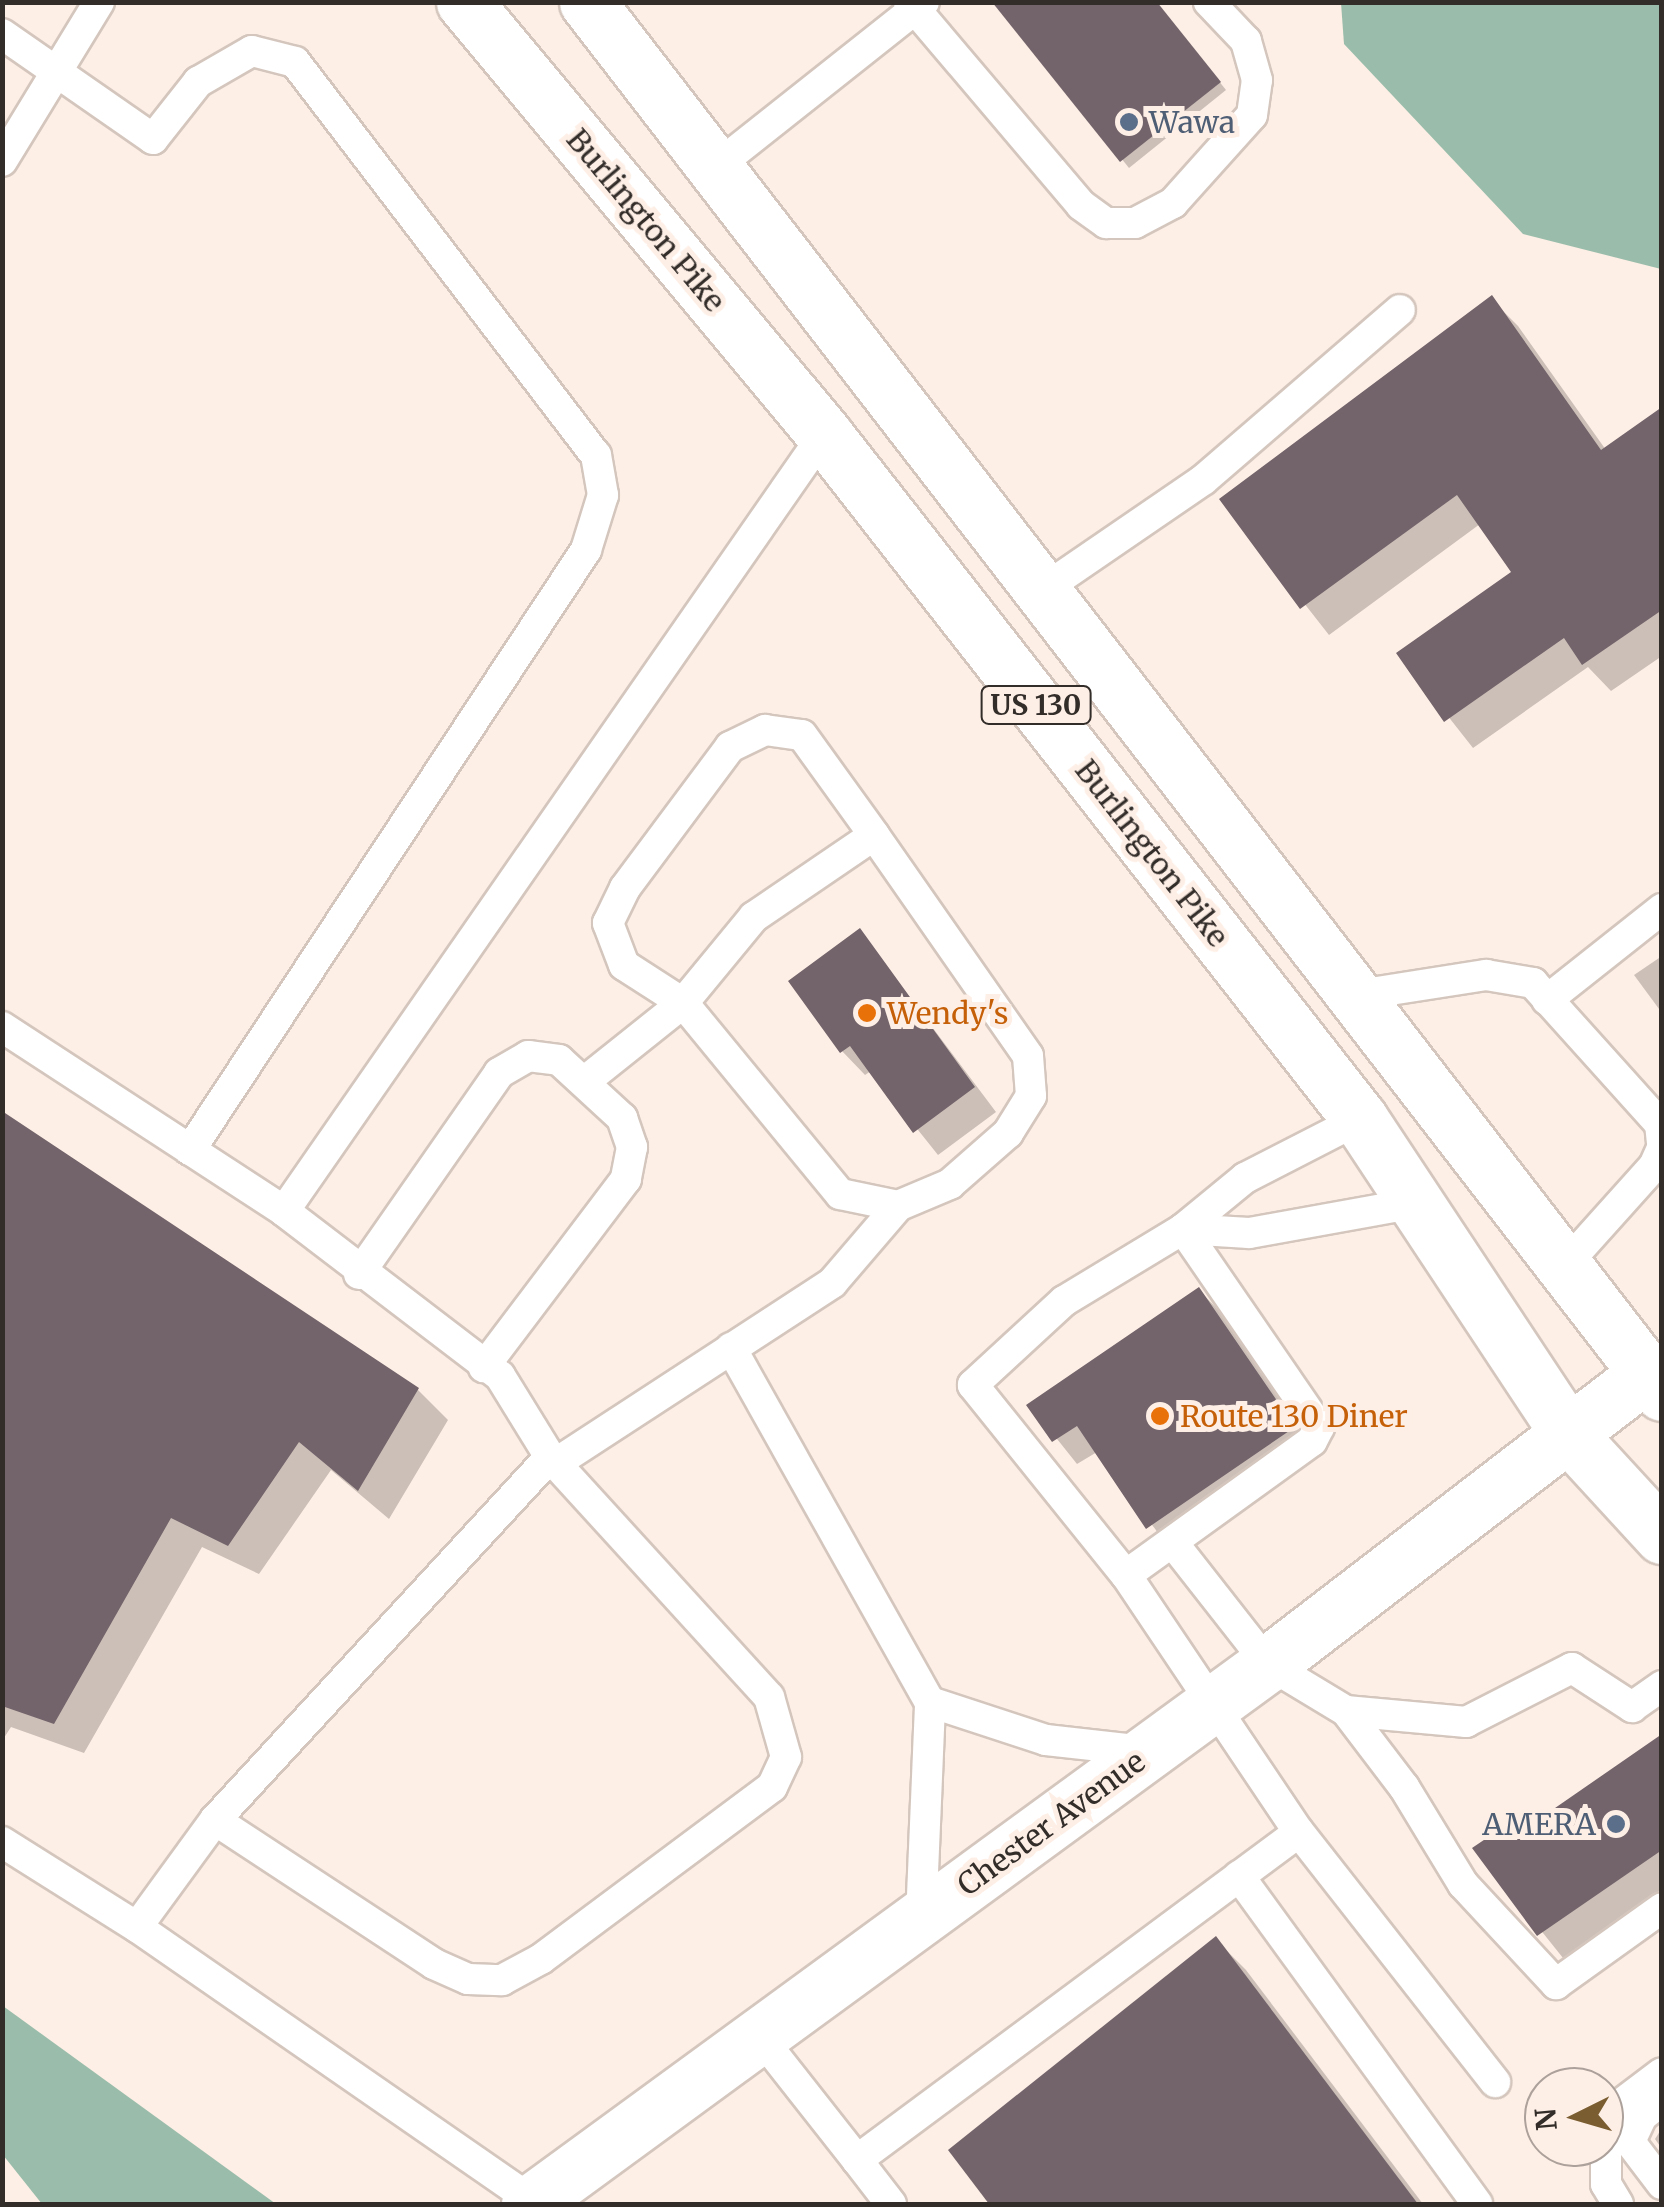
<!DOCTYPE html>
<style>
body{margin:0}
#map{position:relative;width:1664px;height:2207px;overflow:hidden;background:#feefe6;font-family:Merriweather,serif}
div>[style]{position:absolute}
.forest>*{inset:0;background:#9abdab}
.shadow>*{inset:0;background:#0003}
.building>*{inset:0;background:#72646a}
.roads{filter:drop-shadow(2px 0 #d4c6bd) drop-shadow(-2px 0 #d4c6bd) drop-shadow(0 2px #d4c6bd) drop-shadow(0 -2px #d4c6bd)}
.lane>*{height:30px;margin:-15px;padding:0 15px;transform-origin:15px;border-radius:15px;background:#fff}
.secondary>*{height:55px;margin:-27.5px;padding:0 27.5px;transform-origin:27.5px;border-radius:27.5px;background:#fff}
.highway>*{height:55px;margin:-27.5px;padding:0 27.5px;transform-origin:27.5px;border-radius:27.5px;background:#fff}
.dots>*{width:28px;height:28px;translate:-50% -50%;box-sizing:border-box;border:5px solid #feefe6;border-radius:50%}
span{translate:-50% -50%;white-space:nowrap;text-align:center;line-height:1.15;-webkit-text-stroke:10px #feefe6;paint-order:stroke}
.shield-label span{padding:2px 8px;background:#feefe6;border:2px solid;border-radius:8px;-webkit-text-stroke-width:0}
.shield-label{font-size:28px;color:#332d2a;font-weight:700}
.service-label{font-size:30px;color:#4e5e75}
.left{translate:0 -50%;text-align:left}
.right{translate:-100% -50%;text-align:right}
.street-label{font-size:30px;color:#332d2a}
.food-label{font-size:30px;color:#c56008}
.frame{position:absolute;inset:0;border:5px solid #332d2a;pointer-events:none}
.north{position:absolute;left:1524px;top:2067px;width:100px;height:100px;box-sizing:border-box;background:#feefe6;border:2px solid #ada19b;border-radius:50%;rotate:265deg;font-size:28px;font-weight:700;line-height:40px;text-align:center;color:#332d2a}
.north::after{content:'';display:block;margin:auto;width:35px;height:45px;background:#7a5e31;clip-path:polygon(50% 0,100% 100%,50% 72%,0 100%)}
</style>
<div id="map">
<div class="forest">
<div style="clip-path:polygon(1341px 3px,1661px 3px,1661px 269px,1523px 234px,1344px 44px)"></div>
<div style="clip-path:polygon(2px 2006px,3px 2006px,276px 2204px,42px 2204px,3px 2155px)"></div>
</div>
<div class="shadow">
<div style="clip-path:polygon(996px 2px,1156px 2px,1226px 90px,1129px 168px)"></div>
<div style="clip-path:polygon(1491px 299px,1518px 326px,1606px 450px,1662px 410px,1662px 656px,1611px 691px,1588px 667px,1473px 748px,1399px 654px,1514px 573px,1480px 524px,1329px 635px,1223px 500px)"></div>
<div style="clip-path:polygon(860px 931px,996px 1112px,938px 1155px,871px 1071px,865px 1075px,842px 1051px)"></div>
<div style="clip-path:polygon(1662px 956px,1662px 1013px,1634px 975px)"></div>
<div style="clip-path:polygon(2px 1114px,417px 1389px,448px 1420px,389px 1519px,331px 1470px,259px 1574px,202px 1547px,84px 1753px,11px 1727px,2px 1741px)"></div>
<div style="clip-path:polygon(1199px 1290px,1222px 1314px,1316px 1451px,1171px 1550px,1097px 1452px,1077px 1464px,1030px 1405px)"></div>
<div style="clip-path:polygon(1662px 1738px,1662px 1889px,1563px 1958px,1476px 1849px,1521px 1818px,1531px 1828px)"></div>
<div style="clip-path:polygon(1216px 1940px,1246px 1970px,1423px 2204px,992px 2204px,952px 2150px)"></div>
<div style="clip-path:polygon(1662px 2128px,1662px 2149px,1655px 2139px)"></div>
</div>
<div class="building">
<div style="clip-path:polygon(992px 2px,1157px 2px,1221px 82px,1120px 162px)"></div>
<div style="clip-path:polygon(1492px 295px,1601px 450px,1662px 407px,1662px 610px,1582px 665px,1564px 638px,1444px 722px,1396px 653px,1511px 572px,1457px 495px,1300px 609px,1219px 499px)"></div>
<div style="clip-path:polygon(860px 928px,975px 1087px,913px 1133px,850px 1046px,840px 1053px,788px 981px)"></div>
<div style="clip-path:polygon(2px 1111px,419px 1388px,358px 1491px,299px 1442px,228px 1546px,171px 1518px,54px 1724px,2px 1706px)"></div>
<div style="clip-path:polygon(1199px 1287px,1295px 1427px,1146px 1529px,1077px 1426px,1052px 1442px,1026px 1405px)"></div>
<div style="clip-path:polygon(1662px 1734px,1662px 1850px,1537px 1936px,1472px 1848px,1521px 1815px,1529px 1826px)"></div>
<div style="clip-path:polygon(1216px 1936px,1418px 2204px,989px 2204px,948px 2150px)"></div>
</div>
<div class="roads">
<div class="lane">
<div style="left:909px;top:2px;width:266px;rotate:49.7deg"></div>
<div style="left:1081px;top:205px;width:31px;rotate:36deg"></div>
<div style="left:1106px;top:223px;width:29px"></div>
<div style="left:1135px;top:223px;width:43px;rotate:-27.8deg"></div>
<div style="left:1173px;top:203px;width:118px;rotate:-48.1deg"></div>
<div style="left:1252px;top:115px;width:35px;rotate:-82deg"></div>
<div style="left:1257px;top:80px;width:41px;rotate:-105.8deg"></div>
<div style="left:1246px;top:41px;width:54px;rotate:-133.5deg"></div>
<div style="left:2px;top:34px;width:184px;rotate:34.8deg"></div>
<div style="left:153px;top:139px;width:73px;rotate:-51.7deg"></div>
<div style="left:198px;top:82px;width:62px;rotate:-29.9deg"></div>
<div style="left:252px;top:51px;width:44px;rotate:14.3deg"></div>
<div style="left:295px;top:62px;width:495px;rotate:52.6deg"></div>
<div style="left:596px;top:455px;width:41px;rotate:80.1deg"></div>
<div style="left:603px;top:495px;width:58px;rotate:107.2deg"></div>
<div style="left:586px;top:550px;width:719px;rotate:123.42deg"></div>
<div style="left:2px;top:161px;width:186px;rotate:-58.6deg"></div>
<div style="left:717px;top:166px;width:264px;rotate:-38.4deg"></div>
<div style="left:1044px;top:589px;width:193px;rotate:-34.4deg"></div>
<div style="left:1203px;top:480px;width:260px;rotate:-40.8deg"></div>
<div style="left:1358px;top:995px;width:130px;rotate:-8.9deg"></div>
<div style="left:1486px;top:975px;width:48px;rotate:9.7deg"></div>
<div style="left:1533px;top:983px;width:190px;rotate:48deg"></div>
<div style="left:1660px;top:1124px;width:19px;rotate:84deg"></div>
<div style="left:1547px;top:1000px;width:147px;rotate:-38.4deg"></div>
<div style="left:2px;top:1027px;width:337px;rotate:33.1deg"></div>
<div style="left:284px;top:1211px;width:946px;rotate:-55.2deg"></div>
<div style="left:584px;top:1082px;width:127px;rotate:-38.6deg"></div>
<div style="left:683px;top:1003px;width:112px;rotate:-50.5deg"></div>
<div style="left:754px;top:917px;width:145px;rotate:-34.3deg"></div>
<div style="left:874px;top:835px;width:269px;rotate:55.1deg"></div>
<div style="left:1028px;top:1056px;width:40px;rotate:85.7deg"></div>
<div style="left:1031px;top:1096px;width:44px;rotate:121.9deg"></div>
<div style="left:1008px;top:1133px;width:77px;rotate:138.7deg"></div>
<div style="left:950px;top:1184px;width:56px;rotate:157.1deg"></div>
<div style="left:898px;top:1206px;width:59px;rotate:-168.3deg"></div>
<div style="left:840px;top:1194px;width:247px;rotate:-129.4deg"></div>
<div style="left:683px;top:1003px;width:70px;rotate:-147.2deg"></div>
<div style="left:624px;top:965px;width:45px;rotate:-110.9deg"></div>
<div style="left:608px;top:923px;width:39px;rotate:-64deg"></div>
<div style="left:625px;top:888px;width:176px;rotate:-53.3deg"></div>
<div style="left:730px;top:747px;width:39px;rotate:-26deg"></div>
<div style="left:765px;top:730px;width:37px;rotate:8deg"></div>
<div style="left:802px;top:735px;width:123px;rotate:54.2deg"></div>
<div style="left:1360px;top:1119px;width:129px;rotate:152.8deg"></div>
<div style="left:1245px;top:1178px;width:80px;rotate:140.6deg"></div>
<div style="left:1183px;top:1229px;width:139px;rotate:148.8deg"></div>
<div style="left:1064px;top:1301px;width:124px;rotate:137.3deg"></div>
<div style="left:973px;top:1385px;width:244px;rotate:51.2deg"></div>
<div style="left:1126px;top:1575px;width:310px;rotate:56.1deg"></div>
<div style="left:1299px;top:1832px;width:318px;rotate:51.9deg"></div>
<div style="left:284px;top:1211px;width:272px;rotate:37.4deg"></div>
<div style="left:500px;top:1376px;width:95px;rotate:58.3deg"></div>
<div style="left:550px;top:1457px;width:494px;rotate:132.7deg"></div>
<div style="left:215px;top:1820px;width:132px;rotate:126.1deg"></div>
<div style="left:137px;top:1927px;width:487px;rotate:34.7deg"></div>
<div style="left:1183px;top:1229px;width:66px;rotate:3.5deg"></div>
<div style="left:1249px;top:1233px;width:170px;rotate:-10.2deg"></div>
<div style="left:1566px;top:1264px;width:132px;rotate:-48.1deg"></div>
<div style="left:1654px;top:1166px;width:20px;rotate:-66deg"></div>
<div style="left:359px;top:1274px;width:245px;rotate:-55.1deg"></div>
<div style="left:499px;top:1073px;width:34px;rotate:-30deg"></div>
<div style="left:528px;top:1056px;width:31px;rotate:7deg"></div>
<div style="left:559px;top:1060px;width:86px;rotate:42.6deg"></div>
<div style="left:622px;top:1118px;width:31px;rotate:71deg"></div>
<div style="left:632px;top:1147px;width:33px;rotate:101deg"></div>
<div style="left:626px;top:1179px;width:236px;rotate:127.1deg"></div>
<div style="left:731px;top:1348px;width:406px;rotate:60.7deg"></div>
<div style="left:556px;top:1463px;width:330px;rotate:-33.1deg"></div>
<div style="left:832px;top:1283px;width:101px;rotate:-49.4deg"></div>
<div style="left:1173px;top:1543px;width:154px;rotate:51.9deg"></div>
<div style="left:1268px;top:1664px;width:91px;rotate:31.1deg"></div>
<div style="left:1346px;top:1711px;width:121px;rotate:5.2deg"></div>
<div style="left:1466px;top:1722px;width:119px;rotate:-27deg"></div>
<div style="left:1572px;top:1668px;width:72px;rotate:33deg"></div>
<div style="left:1632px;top:1707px;width:37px;rotate:-35deg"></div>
<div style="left:1126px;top:1575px;width:229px;rotate:-35.8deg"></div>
<div style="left:1312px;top:1441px;width:16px;rotate:-63deg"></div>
<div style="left:1319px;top:1427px;width:240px;rotate:-124.5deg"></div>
<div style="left:1346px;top:1711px;width:96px;rotate:52.7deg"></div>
<div style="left:1404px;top:1787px;width:114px;rotate:58.7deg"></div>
<div style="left:1463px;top:1884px;width:137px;rotate:47.1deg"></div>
<div style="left:1556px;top:1984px;width:130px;rotate:-35.6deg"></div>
<div style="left:215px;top:1820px;width:262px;rotate:33.3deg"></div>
<div style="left:434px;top:1964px;width:37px;rotate:24deg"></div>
<div style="left:468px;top:1979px;width:34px;rotate:2deg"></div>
<div style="left:502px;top:1980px;width:44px;rotate:-28.3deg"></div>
<div style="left:541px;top:1959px;width:288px;rotate:-36.7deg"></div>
<div style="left:772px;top:1787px;width:33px;rotate:-65deg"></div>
<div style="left:786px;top:1757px;width:62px;rotate:-105.8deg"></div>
<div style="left:769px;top:1697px;width:325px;rotate:-132.4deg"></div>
<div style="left:2px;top:1842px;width:160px;rotate:32.2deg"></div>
<div style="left:1239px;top:1876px;width:405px;rotate:54deg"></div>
<div style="left:921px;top:1920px;width:218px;rotate:-87.6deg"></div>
<div style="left:930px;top:1702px;width:122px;rotate:18.1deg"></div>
<div style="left:1046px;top:1740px;width:101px;rotate:6.3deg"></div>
<div style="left:761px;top:2038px;width:155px;rotate:51.8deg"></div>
<div style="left:1662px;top:2100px;width:26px;rotate:141deg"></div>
<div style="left:1642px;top:2116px;width:29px;rotate:115deg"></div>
<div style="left:1630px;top:2142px;width:53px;rotate:52.7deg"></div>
<div style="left:891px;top:2204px;width:56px;rotate:-127.7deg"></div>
<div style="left:857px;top:2160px;width:550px;rotate:-36.58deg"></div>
<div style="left:1618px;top:2204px;width:23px;rotate:-121deg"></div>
<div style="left:1606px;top:2184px;width:45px;rotate:-90deg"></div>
<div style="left:1606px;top:2139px;width:38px;rotate:-67deg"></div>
<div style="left:1621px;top:2104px;width:51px;rotate:-37.1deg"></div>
</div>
<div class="secondary">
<div style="left:529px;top:2204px;width:915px;rotate:-36.16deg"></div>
<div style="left:1268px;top:1664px;width:475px;rotate:-37.5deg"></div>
</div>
<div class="highway">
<div style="left:464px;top:2px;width:562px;rotate:50.19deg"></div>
<div style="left:824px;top:434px;width:870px;rotate:51.96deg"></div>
<div style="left:1360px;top:1119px;width:380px;rotate:56.5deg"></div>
<div style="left:1570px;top:1436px;width:136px;rotate:47.4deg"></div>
<div style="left:587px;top:2px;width:1758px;rotate:52.3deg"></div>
</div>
</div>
<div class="dots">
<div style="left:1129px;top:122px;background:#5c6f8a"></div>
<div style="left:867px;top:1013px;background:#e8710a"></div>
<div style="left:1160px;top:1416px;background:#e8710a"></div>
<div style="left:1616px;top:1824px;background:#5c6f8a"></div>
</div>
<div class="shield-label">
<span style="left:1036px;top:705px">US 130</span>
</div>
<div class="service-label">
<span class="left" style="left:1149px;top:122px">Wawa</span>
<span class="right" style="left:1596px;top:1824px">AMERA</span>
</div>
<div class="street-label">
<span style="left:646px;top:220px;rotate:50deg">Burlington Pike</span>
<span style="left:1152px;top:853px;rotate:52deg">Burlington Pike</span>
<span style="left:1051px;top:1823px;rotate:-36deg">Chester Avenue</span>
</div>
<div class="food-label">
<span class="left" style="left:887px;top:1013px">Wendy's</span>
<span class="left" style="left:1180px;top:1416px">Route 130 Diner</span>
</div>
<div class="frame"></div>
<div class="north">N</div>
</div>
